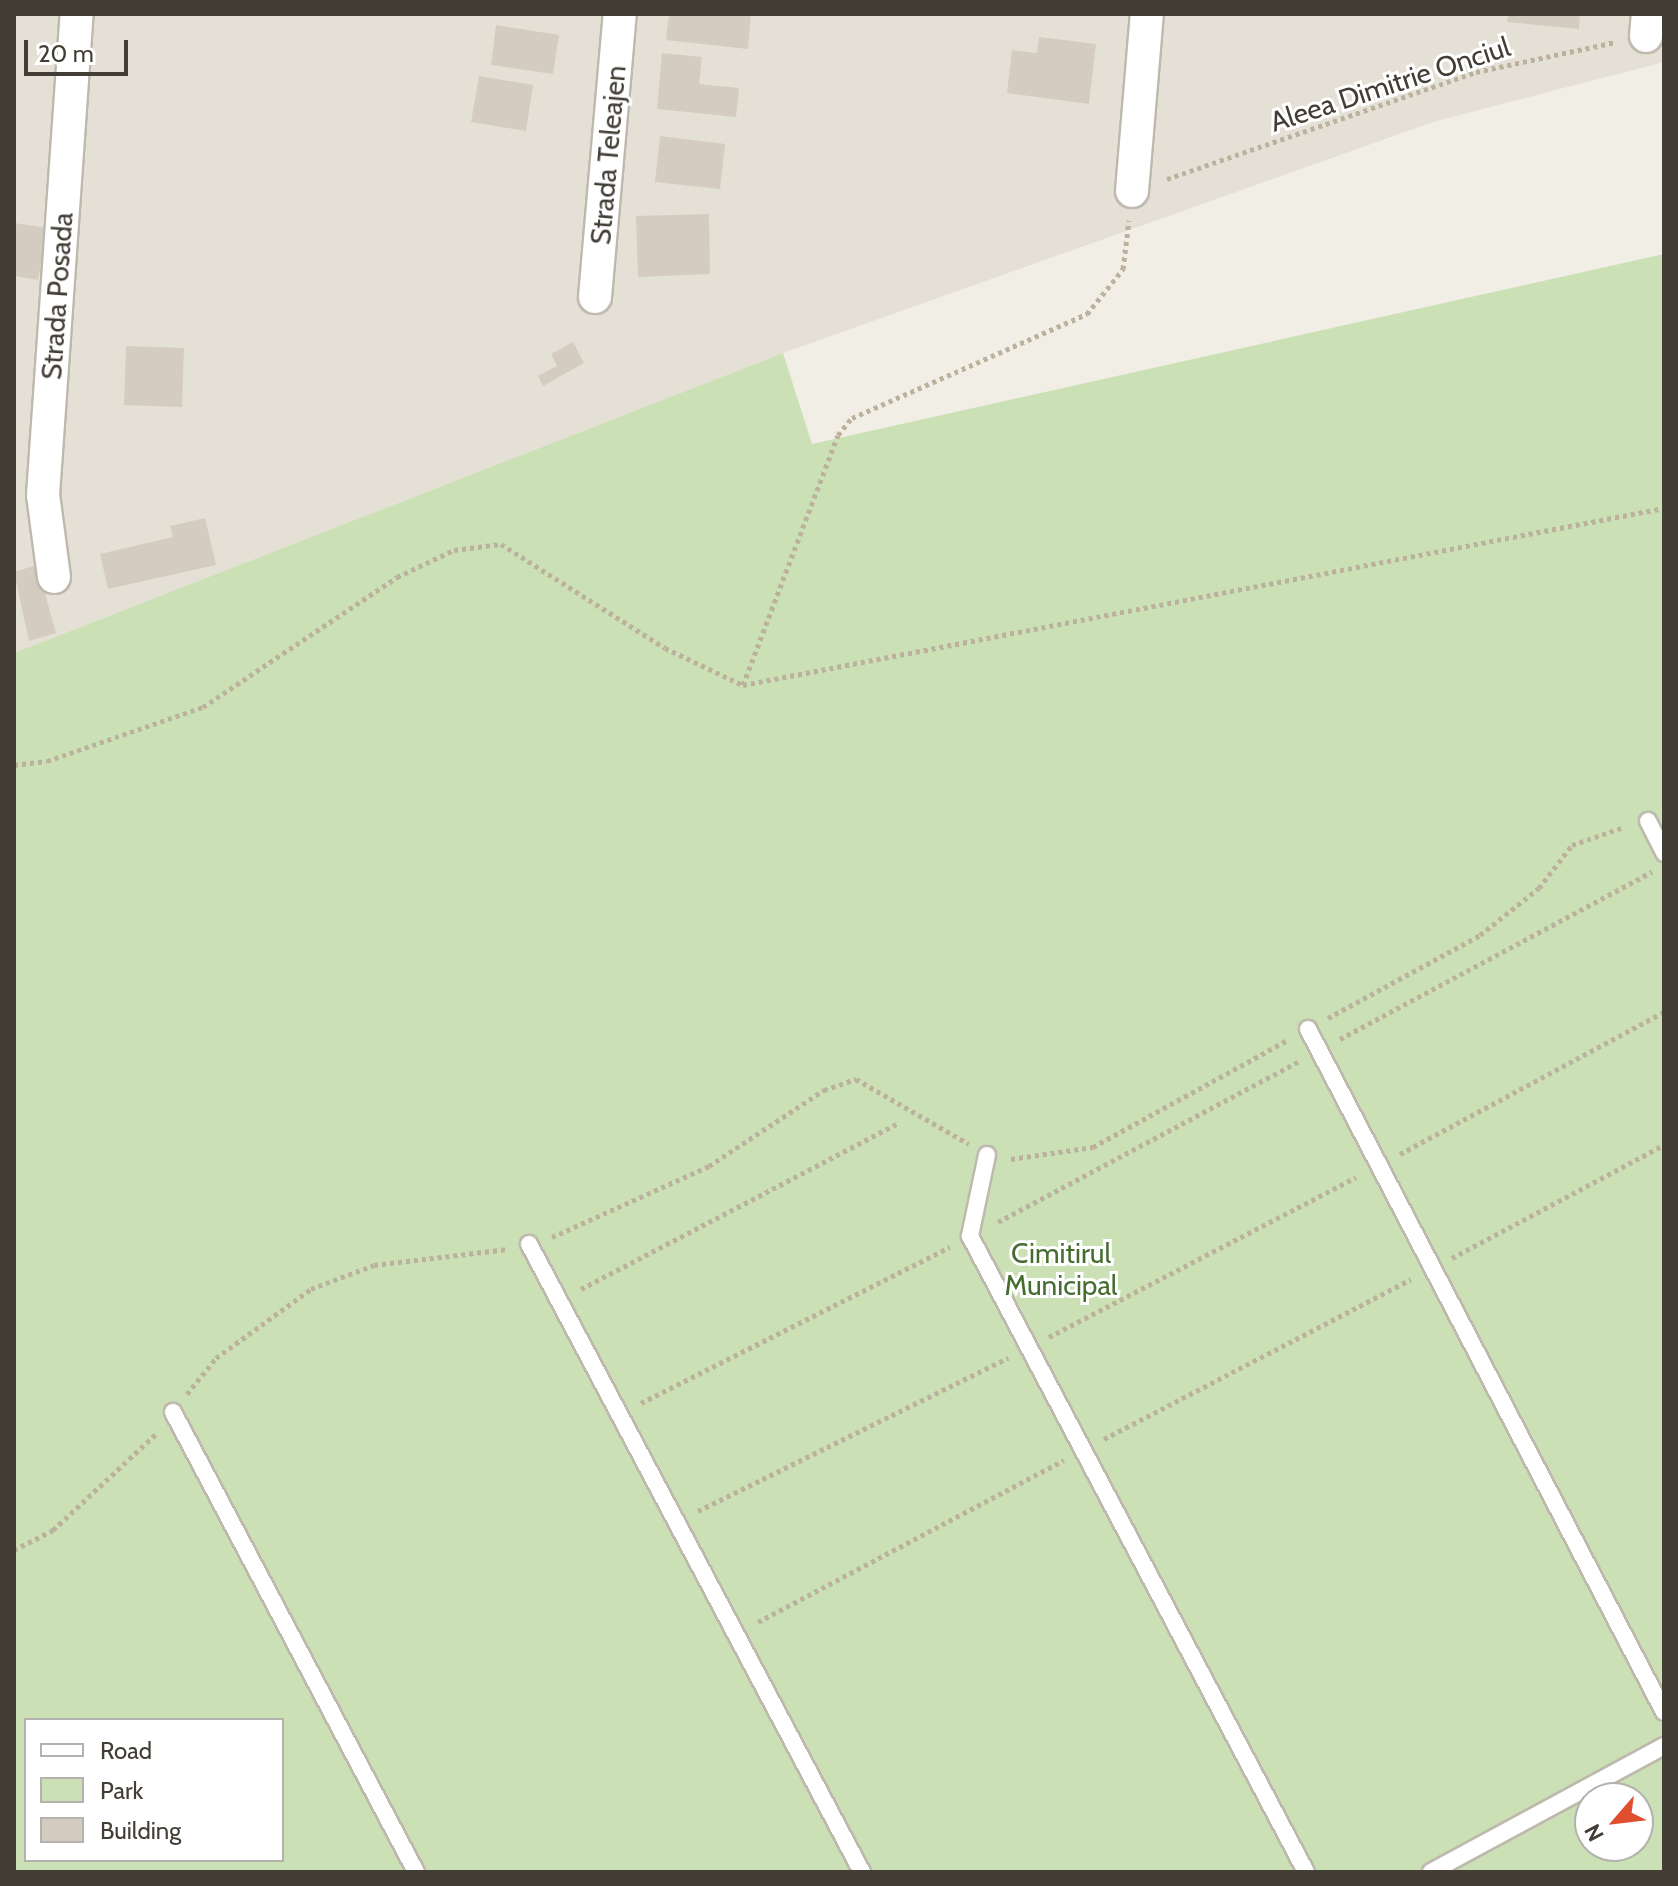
<!DOCTYPE html>
<style>
body{margin:0}
#map{position:relative;width:1678px;height:1886px;overflow:hidden;background:#f1eee6;font-family:Cabin,sans-serif}
div>[style]{position:absolute}
.residential>*{inset:0;background:#e4e0d5}
.green>*{inset:0;background:#cbe0b4}
.building>*{inset:0;background:#d4ccc0}
.path>*{height:5px;margin-top:-2.5px;transform-origin:0;background:repeating-linear-gradient(90deg,#bbb19d 0 4px,transparent 0 8px)}
.roads{filter:drop-shadow(2px 0 #beb8ad) drop-shadow(-2px 0 #beb8ad) drop-shadow(0 2px #beb8ad) drop-shadow(0 -2px #beb8ad)}
.lane>*{height:16px;margin:-8px;padding:0 8px;transform-origin:8px;border-radius:8px;background:#fff}
.street>*{height:32px;margin:-16px;padding:0 16px;transform-origin:16px;border-radius:16px;background:#fff}
span{translate:-50% -50%;white-space:nowrap;text-align:center;line-height:1.15;-webkit-text-stroke:6px #fff;paint-order:stroke}
.street-label{font-size:28px;color:#423e36}
.park-label{font-size:28px;color:#466d31}
.frame{position:absolute;inset:0;border:16px solid #423e36;pointer-events:none}
.legend{position:absolute;left:24px;top:1718px;width:260px;height:144px;box-sizing:border-box;background:#fff;border:2px solid #b3b2af;margin:0;padding:10px 14px;list-style:none;font-size:24px;color:#423e36}
.legend li{display:flex;align-items:center;gap:16px;height:40px}
.legend b{width:40px;border:2px solid #b3b2af}
.north{position:absolute;left:1574px;top:1782px;width:80px;height:80px;box-sizing:border-box;background:#fff;border:2px solid #b3b2af;border-radius:50%;rotate:242deg;font-size:22px;font-weight:700;line-height:32px;text-align:center;color:#423e36}
.north::after{content:'';display:block;margin:auto;width:28px;height:36px;background:#df4e2f;clip-path:polygon(50% 0,100% 100%,50% 72%,0 100%)}
.scale{position:absolute;left:24px;top:40px;width:104px;height:36px;box-sizing:border-box;border:4px solid #423e36;border-top:0;padding-left:10px;font-size:24px;line-height:28px;white-space:nowrap;color:#423e36;-webkit-text-stroke:6px #fff;paint-order:stroke}
</style>
<div id="map">
<div class="residential">
<div style="clip-path:polygon(14px 14px,1664px 14px,1664px 62px,1433px 122px,783px 353px,14px 653px)"></div>
</div>
<div class="green">
<div style="clip-path:polygon(evenodd,1664px 254px,1664px 1872px,14px 1872px,14px 653px,783px 353px,812px 444px,1664px 254px,26px 1720px,282px 1720px,282px 1860px,26px 1860px,26px 1720px,1664px 254px,1590px 1798px,1638px 1798px,1638px 1846px,1590px 1846px,1590px 1798px)"></div>
</div>
<div class="building">
<div style="clip-path:polygon(669px 14px,751px 14px,748px 49px,666px 40px)"></div>
<div style="clip-path:polygon(1508px 14px,1580px 14px,1579px 29px,1507px 22px)"></div>
<div style="clip-path:polygon(496px 25px,559px 35px,553px 74px,491px 65px)"></div>
<div style="clip-path:polygon(1039px 37px,1096px 44px,1089px 104px,1007px 93px,1012px 50px,1037px 53px)"></div>
<div style="clip-path:polygon(662px 53px,702px 57px,699px 84px,739px 88px,736px 117px,657px 109px)"></div>
<div style="clip-path:polygon(479px 76px,533px 85px,526px 131px,471px 122px)"></div>
<div style="clip-path:polygon(660px 136px,725px 144px,720px 189px,655px 182px)"></div>
<div style="clip-path:polygon(709px 214px,710px 274px,638px 277px,636px 216px)"></div>
<div style="clip-path:polygon(14px 223px,47px 228px,38px 280px,14px 276px)"></div>
<div style="clip-path:polygon(573px 342px,584px 363px,543px 386px,538px 376px,557px 366px,551px 354px)"></div>
<div style="clip-path:polygon(126px 346px,184px 348px,182px 407px,124px 405px)"></div>
<div style="clip-path:polygon(205px 518px,216px 565px,108px 589px,100px 554px,173px 537px,170px 526px)"></div>
<div style="clip-path:polygon(37px 565px,56px 633px,29px 641px,14px 572px)"></div>
</div>
<div class="path">
<div style="left:1167px;top:179px;width:327px;rotate:-19.1deg"></div>
<div style="left:1476px;top:72px;width:143px;rotate:-12.1deg"></div>
<div style="left:743px;top:685px;width:267px;rotate:-69.2deg"></div>
<div style="left:838px;top:435px;width:22px;rotate:-51deg"></div>
<div style="left:852px;top:418px;width:257px;rotate:-23.9deg"></div>
<div style="left:1087px;top:314px;width:58px;rotate:-51.3deg"></div>
<div style="left:1123px;top:269px;width:49px;rotate:-83deg"></div>
<div style="left:14px;top:765px;width:33px;rotate:-7deg"></div>
<div style="left:47px;top:761px;width:165px;rotate:-19.1deg"></div>
<div style="left:203px;top:707px;width:234px;rotate:-33.8deg"></div>
<div style="left:397px;top:577px;width:63px;rotate:-25.3deg"></div>
<div style="left:454px;top:550px;width:47px;rotate:-7.3deg"></div>
<div style="left:501px;top:544px;width:194px;rotate:32.4deg"></div>
<div style="left:665px;top:648px;width:86px;rotate:25.4deg"></div>
<div style="left:743px;top:685px;width:938px;rotate:-10.88deg"></div>
<div style="left:1328px;top:1018px;width:173px;rotate:-28.6deg"></div>
<div style="left:1480px;top:935px;width:75px;rotate:-38.5deg"></div>
<div style="left:1539px;top:888px;width:54px;rotate:-52.5deg"></div>
<div style="left:1572px;top:845px;width:55px;rotate:-19.1deg"></div>
<div style="left:1340px;top:1039px;width:354px;rotate:-28.2deg"></div>
<div style="left:1400px;top:1154px;width:300px;rotate:-28.3deg"></div>
<div style="left:1011px;top:1159px;width:83px;rotate:-8.3deg"></div>
<div style="left:1093px;top:1147px;width:222px;rotate:-28.8deg"></div>
<div style="left:998px;top:1222px;width:342px;rotate:-28.1deg"></div>
<div style="left:552px;top:1237px;width:172px;rotate:-24.3deg"></div>
<div style="left:709px;top:1166px;width:138px;rotate:-33.5deg"></div>
<div style="left:824px;top:1090px;width:34px;rotate:-19deg"></div>
<div style="left:856px;top:1079px;width:130px;rotate:29.9deg"></div>
<div style="left:1452px;top:1258px;width:240px;rotate:-28.1deg"></div>
<div style="left:581px;top:1289px;width:356px;rotate:-27.6deg"></div>
<div style="left:1049px;top:1337px;width:346px;rotate:-27.5deg"></div>
<div style="left:187px;top:1394px;width:46px;rotate:-51.1deg"></div>
<div style="left:216px;top:1358px;width:117px;rotate:-36deg"></div>
<div style="left:311px;top:1289px;width:67px;rotate:-20.9deg"></div>
<div style="left:374px;top:1265px;width:135px;rotate:-6.8deg"></div>
<div style="left:641px;top:1403px;width:346px;rotate:-26.8deg"></div>
<div style="left:1104px;top:1439px;width:346px;rotate:-27.5deg"></div>
<div style="left:698px;top:1511px;width:346px;rotate:-26.3deg"></div>
<div style="left:14px;top:1550px;width:44px;rotate:-27.1deg"></div>
<div style="left:53px;top:1530px;width:142px;rotate:-43deg"></div>
<div style="left:758px;top:1622px;width:346px;rotate:-27.9deg"></div>
</div>
<div class="roads">
<div class="lane">
<div style="left:1648px;top:821px;width:36px;rotate:63deg"></div>
<div style="left:1308px;top:1029px;width:770px;rotate:62.47deg"></div>
<div style="left:987px;top:1155px;width:83px;rotate:101.9deg"></div>
<div style="left:970px;top:1236px;width:719px;rotate:62.15deg"></div>
<div style="left:529px;top:1244px;width:711px;rotate:62.07deg"></div>
<div style="left:173px;top:1412px;width:520px;rotate:62.15deg"></div>
<div style="left:1431px;top:1872px;width:265px;rotate:-28.4deg"></div>
</div>
<div class="street">
<div style="left:1646px;top:36px;width:22px;rotate:-85deg"></div>
<div style="left:1132px;top:191px;width:178px;rotate:-85.2deg"></div>
<div style="left:595px;top:297px;width:284px;rotate:-85deg"></div>
<div style="left:54px;top:577px;width:83px;rotate:-97.6deg"></div>
<div style="left:43px;top:495px;width:482px;rotate:-86deg"></div>
</div>
</div>
<div class="street-label">
<span style="left:1390px;top:84px;rotate:-18deg">Aleea Dimitrie Onciul</span>
<span style="left:608px;top:155px;rotate:-85deg">Strada Teleajen</span>
<span style="left:57px;top:296px;rotate:-86deg">Strada Posada</span>
</div>
<div class="park-label">
<span style="left:1061px;top:1269px">Cimitirul<br>Municipal</span>
</div>
<div class="frame"></div>
<ul class="legend">
<li><b style="height:10px;background:#fff"></b>Road</li>
<li><b style="height:22px;background:#cbe0b4"></b>Park</li>
<li><b style="height:22px;background:#d4ccc0"></b>Building</li>
</ul>
<div class="north">N</div>
<div class="scale">20 m</div>
</div>
